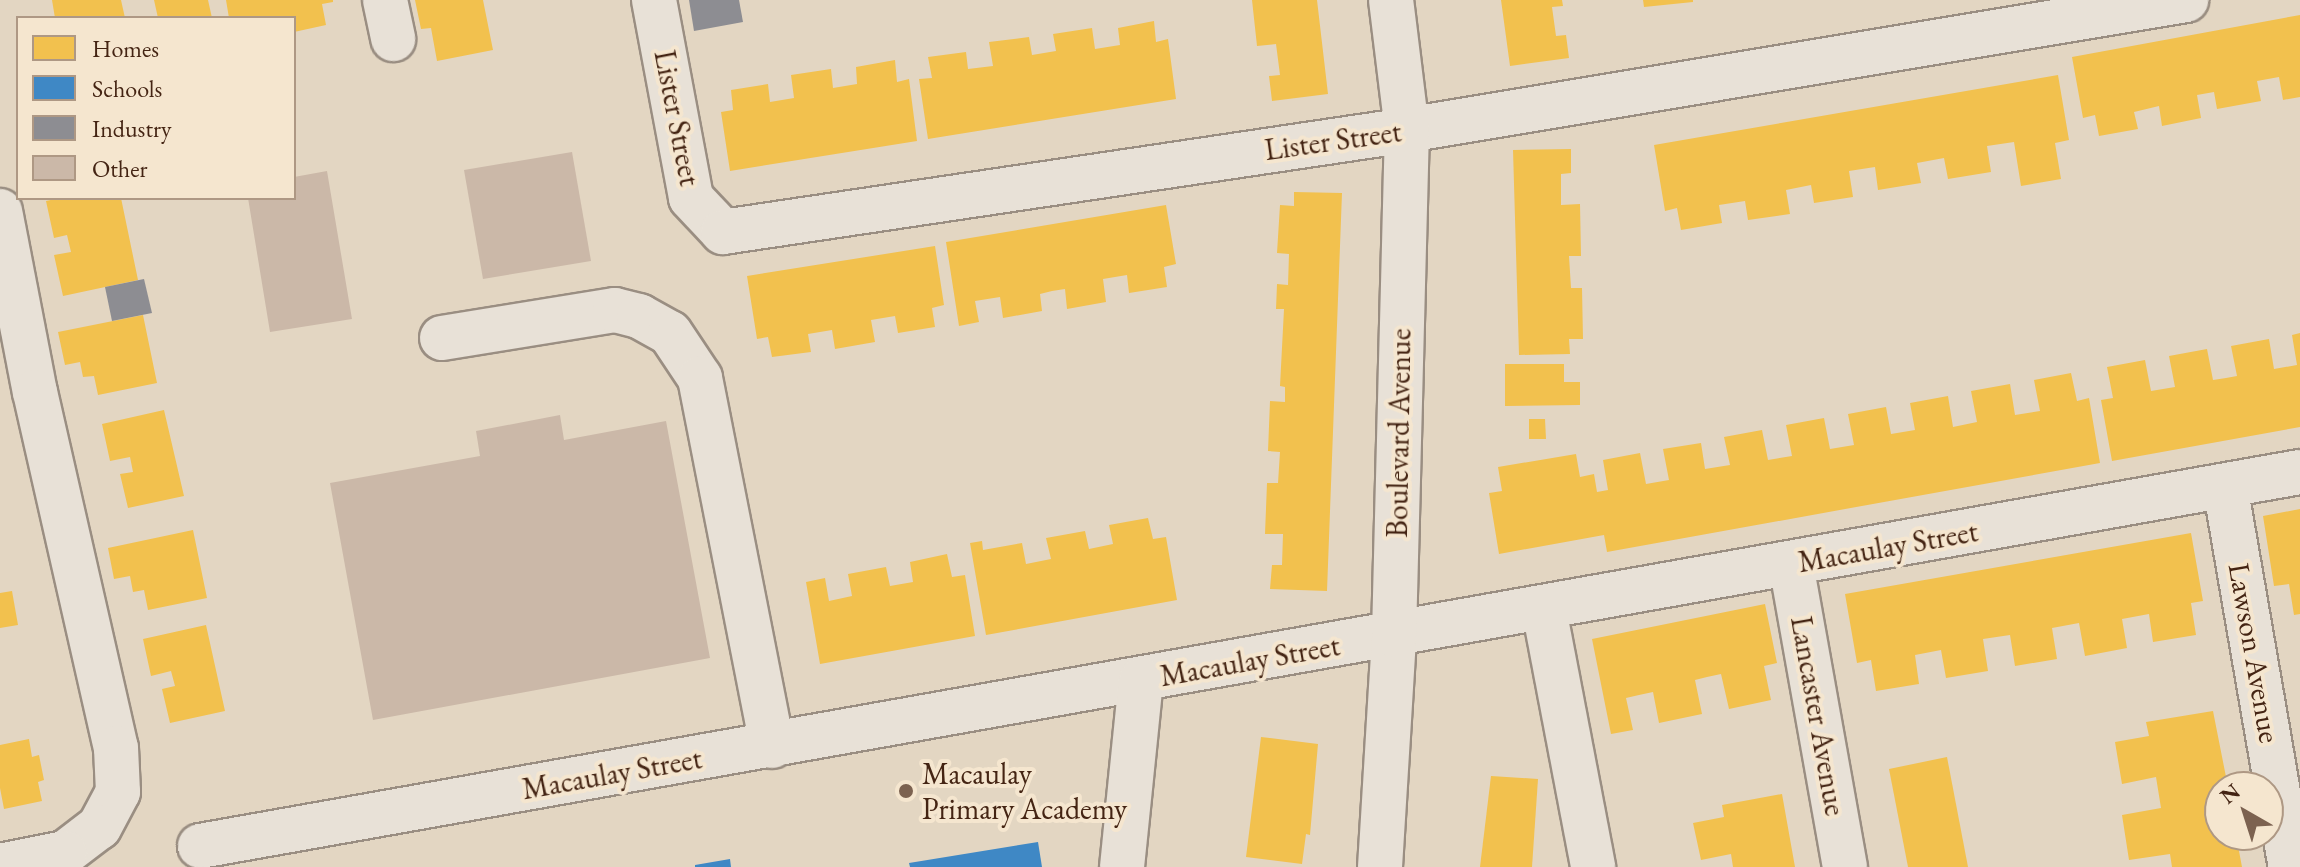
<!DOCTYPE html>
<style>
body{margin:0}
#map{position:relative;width:2300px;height:867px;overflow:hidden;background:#e3d6c2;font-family:"EB Garamond",serif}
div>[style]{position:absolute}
.homes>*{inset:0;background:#f2c14e}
.schools>*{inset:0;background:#3f88c5}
.industry>*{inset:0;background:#8d8d92}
.building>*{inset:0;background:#cbb8a8}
.roads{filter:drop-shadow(2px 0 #9a8e82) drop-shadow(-2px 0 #9a8e82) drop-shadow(0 2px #9a8e82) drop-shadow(0 -2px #9a8e82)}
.minor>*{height:44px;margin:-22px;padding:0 22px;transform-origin:22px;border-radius:22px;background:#e8e1d7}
.dots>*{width:22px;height:22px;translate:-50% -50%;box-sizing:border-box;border:4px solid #f5e6cf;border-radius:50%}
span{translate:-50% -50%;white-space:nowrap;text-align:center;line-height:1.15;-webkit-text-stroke:8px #f5e6cf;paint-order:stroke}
.street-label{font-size:30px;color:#442413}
.poi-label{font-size:30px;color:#442413}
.left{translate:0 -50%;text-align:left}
.legend{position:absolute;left:16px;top:16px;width:280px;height:184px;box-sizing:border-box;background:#f5e6cf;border:2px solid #ae9884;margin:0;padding:10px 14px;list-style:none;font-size:24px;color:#442413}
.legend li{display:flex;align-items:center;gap:16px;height:40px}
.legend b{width:40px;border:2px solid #ae9884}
.north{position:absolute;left:2204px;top:771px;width:80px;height:80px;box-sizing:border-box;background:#f5e6cf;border:2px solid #ae9884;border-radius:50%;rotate:321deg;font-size:22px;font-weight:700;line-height:32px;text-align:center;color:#442413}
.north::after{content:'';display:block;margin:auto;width:28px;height:36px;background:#7c6250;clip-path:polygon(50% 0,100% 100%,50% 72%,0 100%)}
</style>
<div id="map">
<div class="homes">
<div style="clip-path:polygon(52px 0,121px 0,125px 18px,55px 18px)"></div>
<div style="clip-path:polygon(154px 0,208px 0,212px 18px,158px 18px)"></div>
<div style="clip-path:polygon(226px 0,333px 0,333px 2px,322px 4px,326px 25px,294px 32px,294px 18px,229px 18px)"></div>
<div style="clip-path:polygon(415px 0,483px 0,493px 50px,437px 61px,431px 28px,421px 29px)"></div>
<div style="clip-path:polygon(1252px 0,1317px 0,1328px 94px,1272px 101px,1269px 76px,1280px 75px,1276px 44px,1257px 46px)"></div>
<div style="clip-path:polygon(1501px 0,1562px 0,1563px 6px,1552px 7px,1556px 36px,1566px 35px,1569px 58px,1510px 66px)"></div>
<div style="clip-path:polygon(1643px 0,1693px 0,1693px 2px,1644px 7px)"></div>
<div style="clip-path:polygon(2300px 15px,2300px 97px,2283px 100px,2279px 77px,2257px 81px,2261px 101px,2217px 109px,2214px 92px,2197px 95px,2201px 118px,2162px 126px,2159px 106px,2134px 112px,2138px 129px,2099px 136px,2095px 115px,2083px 118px,2072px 57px)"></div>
<div style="clip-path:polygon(1154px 21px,1156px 42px,1168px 39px,1176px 99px,928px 139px,919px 79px,932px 78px,928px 57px,966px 52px,968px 69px,993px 66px,989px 42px,1029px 37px,1032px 55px,1056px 51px,1053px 34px,1092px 28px,1095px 49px,1120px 45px,1118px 28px)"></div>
<div style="clip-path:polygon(895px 60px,897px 82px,909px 79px,917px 141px,730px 171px,721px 112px,733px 110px,731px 90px,768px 84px,770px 102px,794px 98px,791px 75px,831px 69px,833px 88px,857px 84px,856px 67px)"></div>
<div style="clip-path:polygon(2058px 75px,2069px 140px,2055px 143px,2061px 179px,2021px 186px,2014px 142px,1987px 146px,1991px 172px,1948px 179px,1944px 158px,1917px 163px,1921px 183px,1878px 190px,1875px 167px,1849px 171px,1853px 197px,1814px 203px,1811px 185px,1786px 190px,1790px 214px,1748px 220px,1745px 201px,1719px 205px,1722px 223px,1681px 230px,1677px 208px,1665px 211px,1654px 145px)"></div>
<div style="clip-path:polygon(1571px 149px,1571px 173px,1561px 174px,1561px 205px,1580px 204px,1581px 256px,1569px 256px,1571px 288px,1582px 288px,1583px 339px,1569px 339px,1570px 354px,1519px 355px,1513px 150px)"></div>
<div style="clip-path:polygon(1294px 192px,1342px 193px,1327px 591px,1270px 589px,1272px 565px,1282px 565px,1283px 534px,1265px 534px,1267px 483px,1278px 483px,1280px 452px,1268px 451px,1270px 401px,1285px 402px,1285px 387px,1280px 386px,1284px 309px,1276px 309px,1277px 284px,1288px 285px,1289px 254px,1277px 253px,1280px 205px,1294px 206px)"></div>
<div style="clip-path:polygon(60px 198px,121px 198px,138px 280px,63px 296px,54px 255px,71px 252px,67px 235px,54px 238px,46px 201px)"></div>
<div style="clip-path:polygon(1166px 205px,1176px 264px,1164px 267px,1167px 287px,1129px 293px,1127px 275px,1103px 279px,1106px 302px,1067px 309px,1065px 289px,1052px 291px,1040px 294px,1042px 311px,1003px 318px,1000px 297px,975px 301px,979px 322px,959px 326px,946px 242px)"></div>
<div style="clip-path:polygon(935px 246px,944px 305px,932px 308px,935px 327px,898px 333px,895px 316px,871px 320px,875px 342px,835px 349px,832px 330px,808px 334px,811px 352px,772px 357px,768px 337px,757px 339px,747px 276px)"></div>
<div style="clip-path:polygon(143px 315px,157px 383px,98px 395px,94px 376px,83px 377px,80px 362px,65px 365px,58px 332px)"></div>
<div style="clip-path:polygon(2300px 333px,2300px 427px,2112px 461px,2101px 400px,2113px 398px,2107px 367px,2145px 360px,2151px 391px,2175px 387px,2169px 356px,2207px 349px,2213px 380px,2226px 378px,2237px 376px,2231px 346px,2269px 339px,2274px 369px,2297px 365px,2292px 335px)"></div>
<div style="clip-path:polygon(1505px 364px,1564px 364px,1564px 382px,1580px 382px,1580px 405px,1505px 406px)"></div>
<div style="clip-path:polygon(2071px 373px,2077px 401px,2089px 398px,2100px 463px,1607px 552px,1604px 535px,1499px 554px,1489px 493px,1502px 491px,1498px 467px,1576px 454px,1580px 477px,1594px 474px,1597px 492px,1608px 490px,1603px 460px,1640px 453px,1646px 484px,1669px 480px,1663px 449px,1701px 443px,1705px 469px,1730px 465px,1724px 437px,1762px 430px,1768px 460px,1792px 456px,1786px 425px,1824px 418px,1830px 449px,1854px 445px,1848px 414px,1886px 407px,1891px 434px,1915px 430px,1910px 403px,1948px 396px,1953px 427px,1977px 422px,1971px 391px,2010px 384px,2015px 415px,2040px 411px,2034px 380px)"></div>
<div style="clip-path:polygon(164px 410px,184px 496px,128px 508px,120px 474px,133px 472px,130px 457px,110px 461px,102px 424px)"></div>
<div style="clip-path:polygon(1529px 419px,1545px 419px,1546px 439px,1529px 439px)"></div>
<div style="clip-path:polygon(2300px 509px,2300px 614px,2294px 615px,2289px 584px,2274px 586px,2263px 516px)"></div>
<div style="clip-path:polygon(1148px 518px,1153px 539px,1166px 537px,1177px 600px,986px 635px,970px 543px,982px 541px,983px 550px,1022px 543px,1026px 564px,1051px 559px,1046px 538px,1085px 531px,1089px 549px,1113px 544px,1109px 525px)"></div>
<div style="clip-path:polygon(193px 530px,207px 598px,148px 610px,144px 590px,133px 592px,130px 576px,114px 579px,108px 548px)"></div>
<div style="clip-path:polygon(2191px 533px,2203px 601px,2191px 603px,2196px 635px,2153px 642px,2149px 614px,2122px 619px,2127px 648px,2085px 656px,2079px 623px,2052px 628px,2057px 659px,2015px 666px,2010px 635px,1983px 639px,1988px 671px,1946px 678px,1941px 650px,1915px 655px,1919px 684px,1876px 691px,1871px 660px,1857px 663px,1845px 594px)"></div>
<div style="clip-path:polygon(947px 554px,952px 577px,965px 575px,975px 636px,820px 664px,806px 582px,825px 578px,829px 601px,852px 596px,848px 574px,886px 567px,890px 586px,913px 582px,910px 562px)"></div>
<div style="clip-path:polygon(12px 591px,18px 625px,0 628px,0 593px)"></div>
<div style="clip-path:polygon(1765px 604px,1777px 663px,1764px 666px,1771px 700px,1729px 709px,1721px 674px,1707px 677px,1695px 680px,1702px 714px,1659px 723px,1653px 692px,1639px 695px,1626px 698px,1633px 730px,1611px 734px,1592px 639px)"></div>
<div style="clip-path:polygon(206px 625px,225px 711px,170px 723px,162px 689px,175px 686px,171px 671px,151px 676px,143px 639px)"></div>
<div style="clip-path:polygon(2213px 711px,2228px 787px,2220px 787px,2220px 835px,2236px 835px,2242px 867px,2172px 867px,2170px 854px,2129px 860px,2122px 815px,2161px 808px,2156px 777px,2122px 784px,2115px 742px,2149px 736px,2146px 722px)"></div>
<div style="clip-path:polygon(1261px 737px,1318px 744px,1310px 835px,1306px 834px,1302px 864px,1246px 857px)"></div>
<div style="clip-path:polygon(29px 739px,32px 757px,39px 755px,44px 780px,38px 782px,42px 801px,4px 809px,0 788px,0 745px)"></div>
<div style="clip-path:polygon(1947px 757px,1968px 867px,1908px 867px,1889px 769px)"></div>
<div style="clip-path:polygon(1491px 776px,1538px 779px,1532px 867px,1480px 867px)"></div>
<div style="clip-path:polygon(1782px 794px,1795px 867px,1733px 867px,1731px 854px,1701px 860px,1693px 823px,1724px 817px,1722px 805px)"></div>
</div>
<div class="schools">
<div style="clip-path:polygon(1038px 842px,1042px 867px,910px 867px,909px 863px)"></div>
<div style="clip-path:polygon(730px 859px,731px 867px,695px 867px,695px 865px)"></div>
</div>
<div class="industry">
<div style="clip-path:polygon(689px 0,739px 0,743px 22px,694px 31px)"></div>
<div style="clip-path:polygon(144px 279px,152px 313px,112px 321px,105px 287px)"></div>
</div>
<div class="building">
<div style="clip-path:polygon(572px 152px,591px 261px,483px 279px,464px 170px)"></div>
<div style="clip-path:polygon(327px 171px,352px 319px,270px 332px,248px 198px,294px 198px,294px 177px)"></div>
<div style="clip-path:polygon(560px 415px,564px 440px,666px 421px,710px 658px,373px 720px,330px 483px,480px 456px,476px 431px)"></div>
</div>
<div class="roads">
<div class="minor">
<div style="left:385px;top:0;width:40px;rotate:78deg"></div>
<div style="left:654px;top:0;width:201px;rotate:79.4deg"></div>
<div style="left:691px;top:198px;width:47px;rotate:46.7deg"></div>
<div style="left:723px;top:232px;width:692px;rotate:-8.48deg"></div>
<div style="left:1407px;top:130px;width:790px;rotate:-9.47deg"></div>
<div style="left:0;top:211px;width:184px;rotate:79.1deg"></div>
<div style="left:35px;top:392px;width:365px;rotate:77.2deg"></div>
<div style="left:116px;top:748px;width:44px;rotate:87.4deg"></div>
<div style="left:118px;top:792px;width:40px;rotate:118deg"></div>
<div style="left:99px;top:827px;width:43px;rotate:142.6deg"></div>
<div style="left:65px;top:853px;width:66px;rotate:168.7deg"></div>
<div style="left:442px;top:338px;width:175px;rotate:-9.2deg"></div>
<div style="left:615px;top:310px;width:25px;rotate:14deg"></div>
<div style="left:639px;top:316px;width:35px;rotate:29deg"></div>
<div style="left:670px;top:333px;width:54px;rotate:56.3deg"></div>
<div style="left:700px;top:378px;width:375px;rotate:78.9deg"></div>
<div style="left:2225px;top:486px;width:387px;rotate:80.2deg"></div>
<div style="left:1791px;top:564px;width:308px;rotate:79.9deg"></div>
<div style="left:1544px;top:609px;width:263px;rotate:79.2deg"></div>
<div style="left:200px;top:846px;width:2133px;rotate:-10.1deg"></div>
<div style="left:1122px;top:867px;width:188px;rotate:-84.2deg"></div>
<div style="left:1380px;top:867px;width:232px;rotate:-86.5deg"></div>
<div style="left:1394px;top:635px;width:505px;rotate:-88.53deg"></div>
<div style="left:1407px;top:130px;width:131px;rotate:-97deg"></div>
</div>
</div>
<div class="dots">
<div style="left:906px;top:791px;background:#7c6250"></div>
</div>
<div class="street-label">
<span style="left:677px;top:118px;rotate:79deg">Lister Street</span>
<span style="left:1333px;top:141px;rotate:-8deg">Lister Street</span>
<span style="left:1399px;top:433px;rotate:-89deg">Boulevard Avenue</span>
<span style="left:1888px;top:547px;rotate:-10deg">Macaulay Street</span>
<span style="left:2254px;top:653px;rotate:80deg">Lawson Avenue</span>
<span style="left:1250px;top:661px;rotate:-10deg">Macaulay Street</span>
<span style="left:1818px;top:716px;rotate:80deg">Lancaster Avenue</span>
<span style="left:612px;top:774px;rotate:-10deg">Macaulay Street</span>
</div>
<div class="poi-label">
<span class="left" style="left:922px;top:791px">Macaulay<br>Primary Academy</span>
</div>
<ul class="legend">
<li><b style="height:22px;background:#f2c14e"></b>Homes</li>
<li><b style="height:22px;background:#3f88c5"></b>Schools</li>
<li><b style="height:22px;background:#8d8d92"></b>Industry</li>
<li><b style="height:22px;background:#cbb8a8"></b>Other</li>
</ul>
<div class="north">N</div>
</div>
